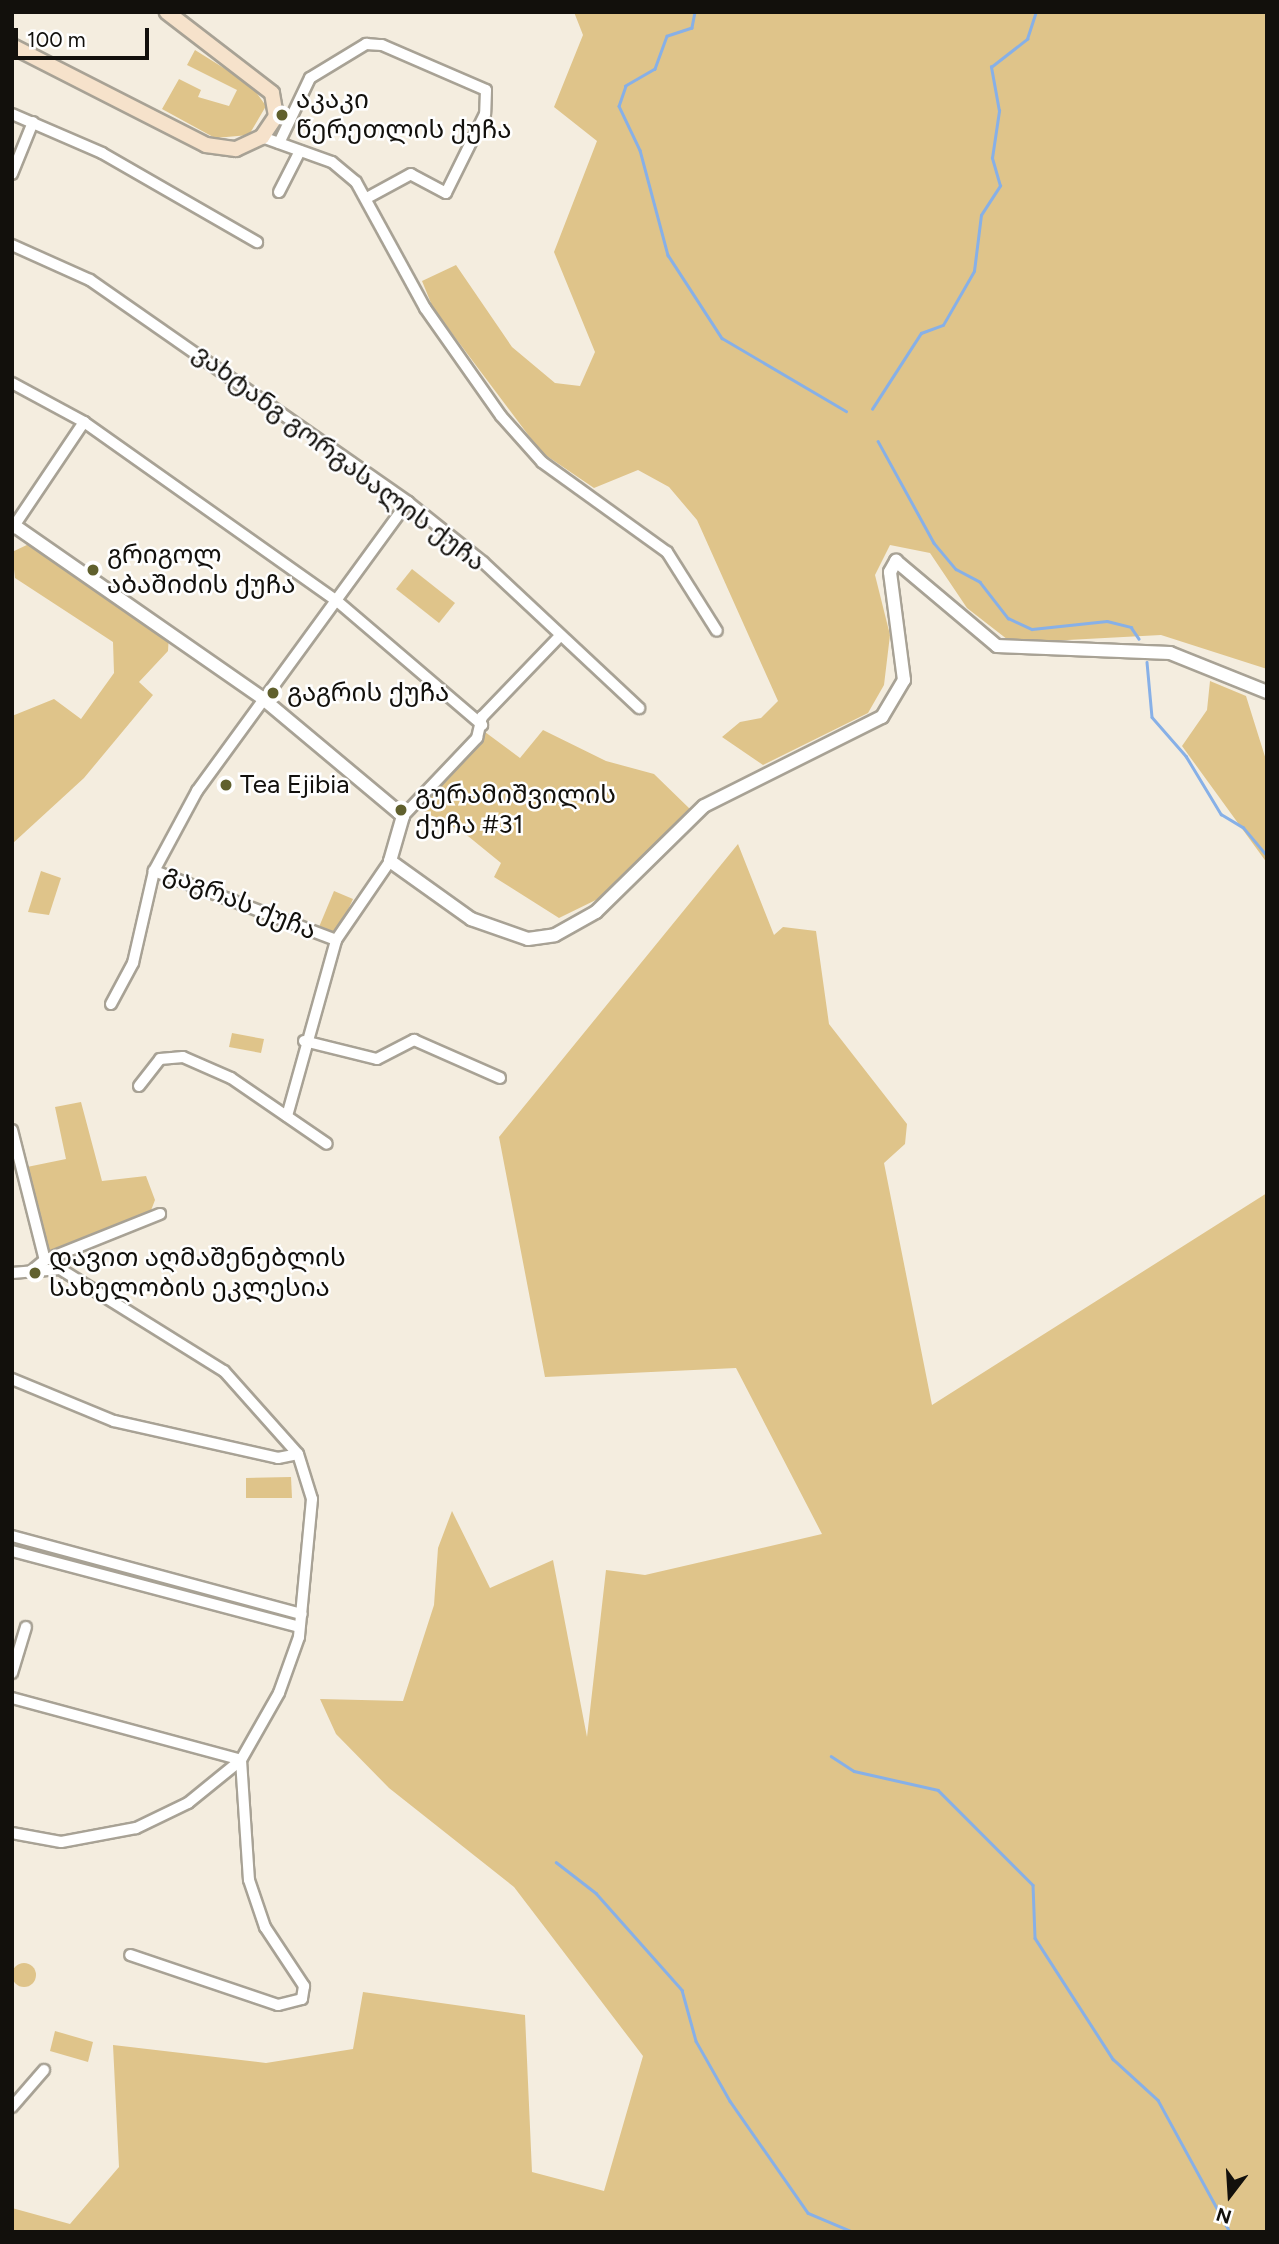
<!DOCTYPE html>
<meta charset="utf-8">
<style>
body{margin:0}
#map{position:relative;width:1279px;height:2244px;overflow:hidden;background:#f4eddf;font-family:Figtree,"Noto Sans Georgian",sans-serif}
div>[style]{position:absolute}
.green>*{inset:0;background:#dfc48a}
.round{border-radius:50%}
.stream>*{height:2.5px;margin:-1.25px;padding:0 1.25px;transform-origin:1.25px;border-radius:1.25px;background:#87b0e7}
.roads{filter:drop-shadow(2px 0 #a8a295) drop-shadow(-2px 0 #a8a295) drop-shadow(0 2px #a8a295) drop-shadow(0 -2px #a8a295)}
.minor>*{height:10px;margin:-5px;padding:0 5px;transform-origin:5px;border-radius:5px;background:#fff}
.tertiary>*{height:12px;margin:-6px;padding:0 6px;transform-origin:6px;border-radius:6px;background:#fff}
.secondary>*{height:14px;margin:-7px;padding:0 7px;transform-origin:7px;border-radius:7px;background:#f6e2cb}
.dots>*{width:19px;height:19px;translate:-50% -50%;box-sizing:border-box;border:4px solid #fff;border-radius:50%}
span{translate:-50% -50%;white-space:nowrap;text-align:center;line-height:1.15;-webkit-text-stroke:5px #fff;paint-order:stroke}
.poi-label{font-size:26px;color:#12100c}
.left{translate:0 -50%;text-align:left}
.street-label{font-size:26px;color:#12100c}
.frame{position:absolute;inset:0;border:14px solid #12100c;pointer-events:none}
.north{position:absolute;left:1195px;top:2160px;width:70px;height:70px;-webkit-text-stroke:5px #fff;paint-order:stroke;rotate:197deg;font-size:19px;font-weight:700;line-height:28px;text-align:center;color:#12100c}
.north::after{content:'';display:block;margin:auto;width:24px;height:32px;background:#12100c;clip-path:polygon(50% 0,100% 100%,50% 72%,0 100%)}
.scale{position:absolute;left:14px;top:28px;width:135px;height:32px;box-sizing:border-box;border:4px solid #12100c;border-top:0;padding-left:9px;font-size:21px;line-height:24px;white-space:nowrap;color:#12100c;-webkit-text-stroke:5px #fff;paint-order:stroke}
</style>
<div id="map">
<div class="green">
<div style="clip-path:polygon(574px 12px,1267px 12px,1267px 669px,1161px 635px,1012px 643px,967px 608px,930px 553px,890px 545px,875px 575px,890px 635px,884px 685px,868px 713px,763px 765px,722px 737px,740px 722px,761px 718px,778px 701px,697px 520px,669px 487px,638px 470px,594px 488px,541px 452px,433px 308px,422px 281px,456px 265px,512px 347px,555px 383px,580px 386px,595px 352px,554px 252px,597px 141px,554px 107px,583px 35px)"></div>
<div style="clip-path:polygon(195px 50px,251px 85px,266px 106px,249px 135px,215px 138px,162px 109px,179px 79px,201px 90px,198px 97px,229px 106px,237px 90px,187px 65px)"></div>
<div style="clip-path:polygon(31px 543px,169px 635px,168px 651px,139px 682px,153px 695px,84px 778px,12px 844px,12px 716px,54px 699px,81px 719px,114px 673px,113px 642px,15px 578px,12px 552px)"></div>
<div style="clip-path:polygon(412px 569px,455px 603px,439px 623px,396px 589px)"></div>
<div style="clip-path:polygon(1210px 681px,1246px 696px,1267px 763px,1267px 863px,1182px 746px,1207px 710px)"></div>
<div style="clip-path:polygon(543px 730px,606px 761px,654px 774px,691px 810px,606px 895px,559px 918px,494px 877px,501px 863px,463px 832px,417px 808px,485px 732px,520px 758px)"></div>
<div style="clip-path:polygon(738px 844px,774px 935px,783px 927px,816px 931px,829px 1024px,907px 1124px,905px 1144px,884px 1163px,932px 1405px,1267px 1193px,1267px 2232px,12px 2232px,12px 2208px,70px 2224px,119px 2167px,113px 2045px,266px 2063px,353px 2049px,363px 1992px,525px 2015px,532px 2172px,604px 2191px,643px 2056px,514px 1887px,389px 1788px,336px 1734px,320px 1699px,403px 1701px,434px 1605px,438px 1548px,452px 1511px,490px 1588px,553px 1560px,587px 1737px,606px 1570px,645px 1575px,822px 1534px,736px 1368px,545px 1377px,499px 1137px)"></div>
<div style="clip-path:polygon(41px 871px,61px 878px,49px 915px,28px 912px)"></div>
<div style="clip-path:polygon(334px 891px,353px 899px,339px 929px,330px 932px,319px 927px)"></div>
<div style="clip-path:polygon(232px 1033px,264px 1039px,261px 1053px,229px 1047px)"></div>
<div style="clip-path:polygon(81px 1102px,102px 1181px,146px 1176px,155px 1200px,150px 1213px,48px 1252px,27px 1167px,66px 1159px,55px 1107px)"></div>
<div style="clip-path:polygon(291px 1477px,292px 1498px,246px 1498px,246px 1478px)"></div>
<div class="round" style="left:12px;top:1963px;width:24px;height:24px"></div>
<div style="clip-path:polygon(55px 2031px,93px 2042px,88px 2062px,50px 2051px)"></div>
</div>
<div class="stream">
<div style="left:695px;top:12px;width:16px;rotate:101deg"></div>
<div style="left:692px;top:28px;width:26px;rotate:162deg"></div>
<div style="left:667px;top:36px;width:35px;rotate:110deg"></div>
<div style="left:655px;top:69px;width:34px;rotate:150deg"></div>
<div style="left:626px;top:86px;width:21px;rotate:109deg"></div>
<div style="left:619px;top:106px;width:49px;rotate:64.5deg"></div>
<div style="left:640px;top:150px;width:109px;rotate:75.1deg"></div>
<div style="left:668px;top:255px;width:99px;rotate:57deg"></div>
<div style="left:722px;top:338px;width:144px;rotate:30.5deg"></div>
<div style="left:872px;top:409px;width:90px;rotate:-57.2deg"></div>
<div style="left:921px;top:333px;width:23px;rotate:-20deg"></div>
<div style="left:943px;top:325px;width:62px;rotate:-60.1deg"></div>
<div style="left:974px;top:271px;width:56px;rotate:-82.9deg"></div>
<div style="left:981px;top:215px;width:35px;rotate:-57deg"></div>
<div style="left:1000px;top:186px;width:29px;rotate:-106deg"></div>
<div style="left:992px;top:158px;width:48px;rotate:-81.5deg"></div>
<div style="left:999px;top:111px;width:45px;rotate:-100.3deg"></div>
<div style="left:991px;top:67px;width:46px;rotate:-37.9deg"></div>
<div style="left:1027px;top:39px;width:28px;rotate:-72deg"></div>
<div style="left:878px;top:441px;width:116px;rotate:61.2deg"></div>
<div style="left:934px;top:543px;width:34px;rotate:50deg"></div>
<div style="left:956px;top:569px;width:27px;rotate:28deg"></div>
<div style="left:980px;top:582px;width:46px;rotate:52.1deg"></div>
<div style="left:1008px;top:618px;width:26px;rotate:25deg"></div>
<div style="left:1032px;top:629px;width:75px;rotate:-6.1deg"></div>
<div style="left:1107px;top:621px;width:25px;rotate:14deg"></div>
<div style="left:1131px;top:627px;width:14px;rotate:56deg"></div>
<div style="left:1147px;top:662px;width:55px;rotate:84.8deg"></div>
<div style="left:1152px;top:717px;width:52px;rotate:48.9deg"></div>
<div style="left:1186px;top:756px;width:68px;rotate:58.9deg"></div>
<div style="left:1221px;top:814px;width:26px;rotate:31deg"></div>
<div style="left:1243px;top:827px;width:38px;rotate:50deg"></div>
<div style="left:831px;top:1756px;width:27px;rotate:33deg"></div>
<div style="left:854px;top:1771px;width:86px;rotate:12.7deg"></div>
<div style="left:938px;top:1790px;width:134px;rotate:45deg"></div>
<div style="left:1033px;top:1885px;width:53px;rotate:87.8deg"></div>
<div style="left:1035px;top:1938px;width:144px;rotate:57.2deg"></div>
<div style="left:1113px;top:2059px;width:61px;rotate:42.3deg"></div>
<div style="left:1158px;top:2100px;width:150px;rotate:61.4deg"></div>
<div style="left:556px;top:1862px;width:51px;rotate:37.8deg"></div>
<div style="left:596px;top:1893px;width:130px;rotate:48.4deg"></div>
<div style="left:682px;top:1990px;width:53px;rotate:74.6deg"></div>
<div style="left:696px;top:2041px;width:69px;rotate:60.5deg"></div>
<div style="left:730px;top:2101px;width:136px;rotate:55.1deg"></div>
<div style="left:808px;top:2213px;width:49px;rotate:22.9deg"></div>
</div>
<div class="roads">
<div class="minor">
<div style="left:12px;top:114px;width:98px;rotate:23.4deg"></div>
<div style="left:102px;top:153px;width:179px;rotate:29.9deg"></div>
<div style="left:262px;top:137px;width:74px;rotate:19.7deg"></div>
<div style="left:332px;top:162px;width:31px;rotate:40deg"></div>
<div style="left:356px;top:182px;width:144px;rotate:61.3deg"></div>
<div style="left:425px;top:308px;width:132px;rotate:54.9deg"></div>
<div style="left:501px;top:416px;width:62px;rotate:48.3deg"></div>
<div style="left:542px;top:462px;width:154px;rotate:35.8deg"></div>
<div style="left:667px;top:552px;width:93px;rotate:57.7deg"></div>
<div style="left:279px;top:143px;width:72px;rotate:-64.5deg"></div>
<div style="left:310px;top:78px;width:66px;rotate:-31.3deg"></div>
<div style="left:366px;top:44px;width:16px;rotate:4deg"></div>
<div style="left:382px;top:45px;width:113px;rotate:23.4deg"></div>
<div style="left:486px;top:90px;width:24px;rotate:92deg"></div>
<div style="left:485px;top:114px;width:88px;rotate:116.3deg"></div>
<div style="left:446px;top:193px;width:40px;rotate:-152deg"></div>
<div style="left:411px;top:174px;width:50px;rotate:151.4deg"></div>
<div style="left:12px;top:174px;width:56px;rotate:-68deg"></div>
<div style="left:279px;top:192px;width:46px;rotate:-62.9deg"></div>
<div style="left:12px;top:245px;width:85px;rotate:24.2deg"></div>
<div style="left:90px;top:280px;width:388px;rotate:34.9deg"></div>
<div style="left:408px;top:502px;width:96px;rotate:38.7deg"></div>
<div style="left:483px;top:562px;width:214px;rotate:43.1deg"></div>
<div style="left:12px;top:383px;width:82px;rotate:28.4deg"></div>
<div style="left:84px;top:422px;width:310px;rotate:35.3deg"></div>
<div style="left:337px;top:601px;width:191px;rotate:40.5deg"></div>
<div style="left:12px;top:529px;width:129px;rotate:-56.1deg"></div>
<div style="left:403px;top:816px;width:108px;rotate:-46.5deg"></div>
<div style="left:477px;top:738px;width:22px;rotate:-77deg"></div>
<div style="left:482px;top:717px;width:111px;rotate:-46.1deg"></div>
<div style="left:336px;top:940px;width:195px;rotate:-159.2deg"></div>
<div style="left:154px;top:871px;width:91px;rotate:-61.7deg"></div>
<div style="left:197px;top:791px;width:358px;rotate:-53.9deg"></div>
<div style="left:111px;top:1004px;width:47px;rotate:-61.8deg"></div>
<div style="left:133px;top:963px;width:94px;rotate:-77.1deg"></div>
<div style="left:304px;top:1041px;width:75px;rotate:13.9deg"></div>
<div style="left:377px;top:1059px;width:42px;rotate:-27.2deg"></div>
<div style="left:414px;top:1040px;width:94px;rotate:23.8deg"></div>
<div style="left:139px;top:1086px;width:34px;rotate:-52deg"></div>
<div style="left:160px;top:1059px;width:23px;rotate:-5deg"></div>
<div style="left:183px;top:1057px;width:52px;rotate:23.6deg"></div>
<div style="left:231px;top:1078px;width:116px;rotate:34.5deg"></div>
<div style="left:287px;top:1116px;width:183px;rotate:-74.4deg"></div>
<div style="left:336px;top:940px;width:96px;rotate:-55.6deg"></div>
<div style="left:12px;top:1130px;width:134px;rotate:75.8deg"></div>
<div style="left:45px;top:1260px;width:14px;rotate:141deg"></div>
<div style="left:45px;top:1260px;width:124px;rotate:-21.8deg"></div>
<div style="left:12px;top:1273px;width:48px;rotate:-4.8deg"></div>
<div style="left:60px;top:1269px;width:193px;rotate:31.9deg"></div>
<div style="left:224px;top:1371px;width:111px;rotate:48.3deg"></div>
<div style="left:298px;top:1454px;width:47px;rotate:72.7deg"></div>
<div style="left:312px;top:1499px;width:139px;rotate:95.4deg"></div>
<div style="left:299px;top:1637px;width:59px;rotate:109.7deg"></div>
<div style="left:279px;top:1693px;width:77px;rotate:119.6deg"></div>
<div style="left:241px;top:1760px;width:68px;rotate:140.9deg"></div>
<div style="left:188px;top:1803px;width:58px;rotate:154.3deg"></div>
<div style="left:136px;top:1828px;width:76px;rotate:169.4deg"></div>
<div style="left:61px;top:1842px;width:50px;rotate:-169.6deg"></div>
<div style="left:12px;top:1379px;width:110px;rotate:22.4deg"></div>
<div style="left:114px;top:1421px;width:168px;rotate:12.7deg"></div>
<div style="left:278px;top:1458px;width:20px;rotate:-11deg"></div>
<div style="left:12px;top:1536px;width:300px;rotate:15.1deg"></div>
<div style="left:12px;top:1551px;width:297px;rotate:14.8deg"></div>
<div style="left:12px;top:1673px;width:48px;rotate:-73.1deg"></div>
<div style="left:12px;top:1698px;width:237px;rotate:15.1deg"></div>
<div style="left:241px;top:1760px;width:120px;rotate:86.2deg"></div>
<div style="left:249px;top:1880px;width:50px;rotate:71.2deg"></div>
<div style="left:265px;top:1927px;width:71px;rotate:56.5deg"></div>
<div style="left:304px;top:1986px;width:13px;rotate:99deg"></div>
<div style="left:302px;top:1999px;width:25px;rotate:166deg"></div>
<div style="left:278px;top:2005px;width:156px;rotate:-161.3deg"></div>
<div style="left:12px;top:2107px;width:49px;rotate:-49.1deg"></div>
</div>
<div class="tertiary">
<div style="left:12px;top:524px;width:305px;rotate:34.8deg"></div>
<div style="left:262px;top:698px;width:184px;rotate:39.9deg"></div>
<div style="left:403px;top:816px;width:47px;rotate:106.1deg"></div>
<div style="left:390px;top:861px;width:100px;rotate:35.6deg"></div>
<div style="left:471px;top:919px;width:60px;rotate:19.3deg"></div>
<div style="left:528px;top:939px;width:27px;rotate:-8deg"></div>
<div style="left:555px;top:935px;width:47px;rotate:-29.3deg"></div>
<div style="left:596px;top:912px;width:151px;rotate:-44.5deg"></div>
<div style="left:704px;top:806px;width:199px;rotate:-26.6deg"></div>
<div style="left:882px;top:717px;width:43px;rotate:-59.3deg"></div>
<div style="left:904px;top:680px;width:109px;rotate:-97.4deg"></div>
<div style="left:890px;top:572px;width:13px;rotate:-61deg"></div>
<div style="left:896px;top:561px;width:132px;rotate:40.1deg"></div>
<div style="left:997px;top:646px;width:173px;rotate:2.3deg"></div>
<div style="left:1170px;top:653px;width:105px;rotate:21.9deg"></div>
</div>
<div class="secondary">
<div style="left:12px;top:46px;width:218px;rotate:27deg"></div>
<div style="left:206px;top:145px;width:30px;rotate:8deg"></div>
<div style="left:236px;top:149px;width:29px;rotate:-25deg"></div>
<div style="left:262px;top:137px;width:25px;rotate:-56deg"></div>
<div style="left:276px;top:116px;width:23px;rotate:-100deg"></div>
<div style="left:272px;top:93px;width:133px;rotate:-142.4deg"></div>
</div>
</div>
<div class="dots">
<div style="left:282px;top:115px;background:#60602d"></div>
<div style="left:93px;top:570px;background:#60602d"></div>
<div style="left:273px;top:693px;background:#60602d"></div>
<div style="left:226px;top:785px;background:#60602d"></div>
<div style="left:401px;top:810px;background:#60602d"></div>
<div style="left:35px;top:1273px;background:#60602d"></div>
</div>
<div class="poi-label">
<span class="left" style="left:296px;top:115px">აკაკი<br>წერეთლის ქუჩა</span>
<span class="left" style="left:107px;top:570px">გრიგოლ<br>აბაშიძის ქუჩა</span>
<span class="left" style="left:287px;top:693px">გაგრის ქუჩა</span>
<span class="left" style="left:240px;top:785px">Tea Ejibia</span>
<span class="left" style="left:415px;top:810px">გურამიშვილის<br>ქუჩა #31</span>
<span class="left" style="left:49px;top:1273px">დავით აღმაშენებლის<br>სახელობის ეკლესია</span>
</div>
<div class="street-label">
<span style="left:339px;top:458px;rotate:37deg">ვახტანგ გორგასალის ქუჩა</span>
<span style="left:240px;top:902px;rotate:22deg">გაგრას ქუჩა</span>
</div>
<div class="frame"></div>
<div class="north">N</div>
<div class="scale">100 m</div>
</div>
